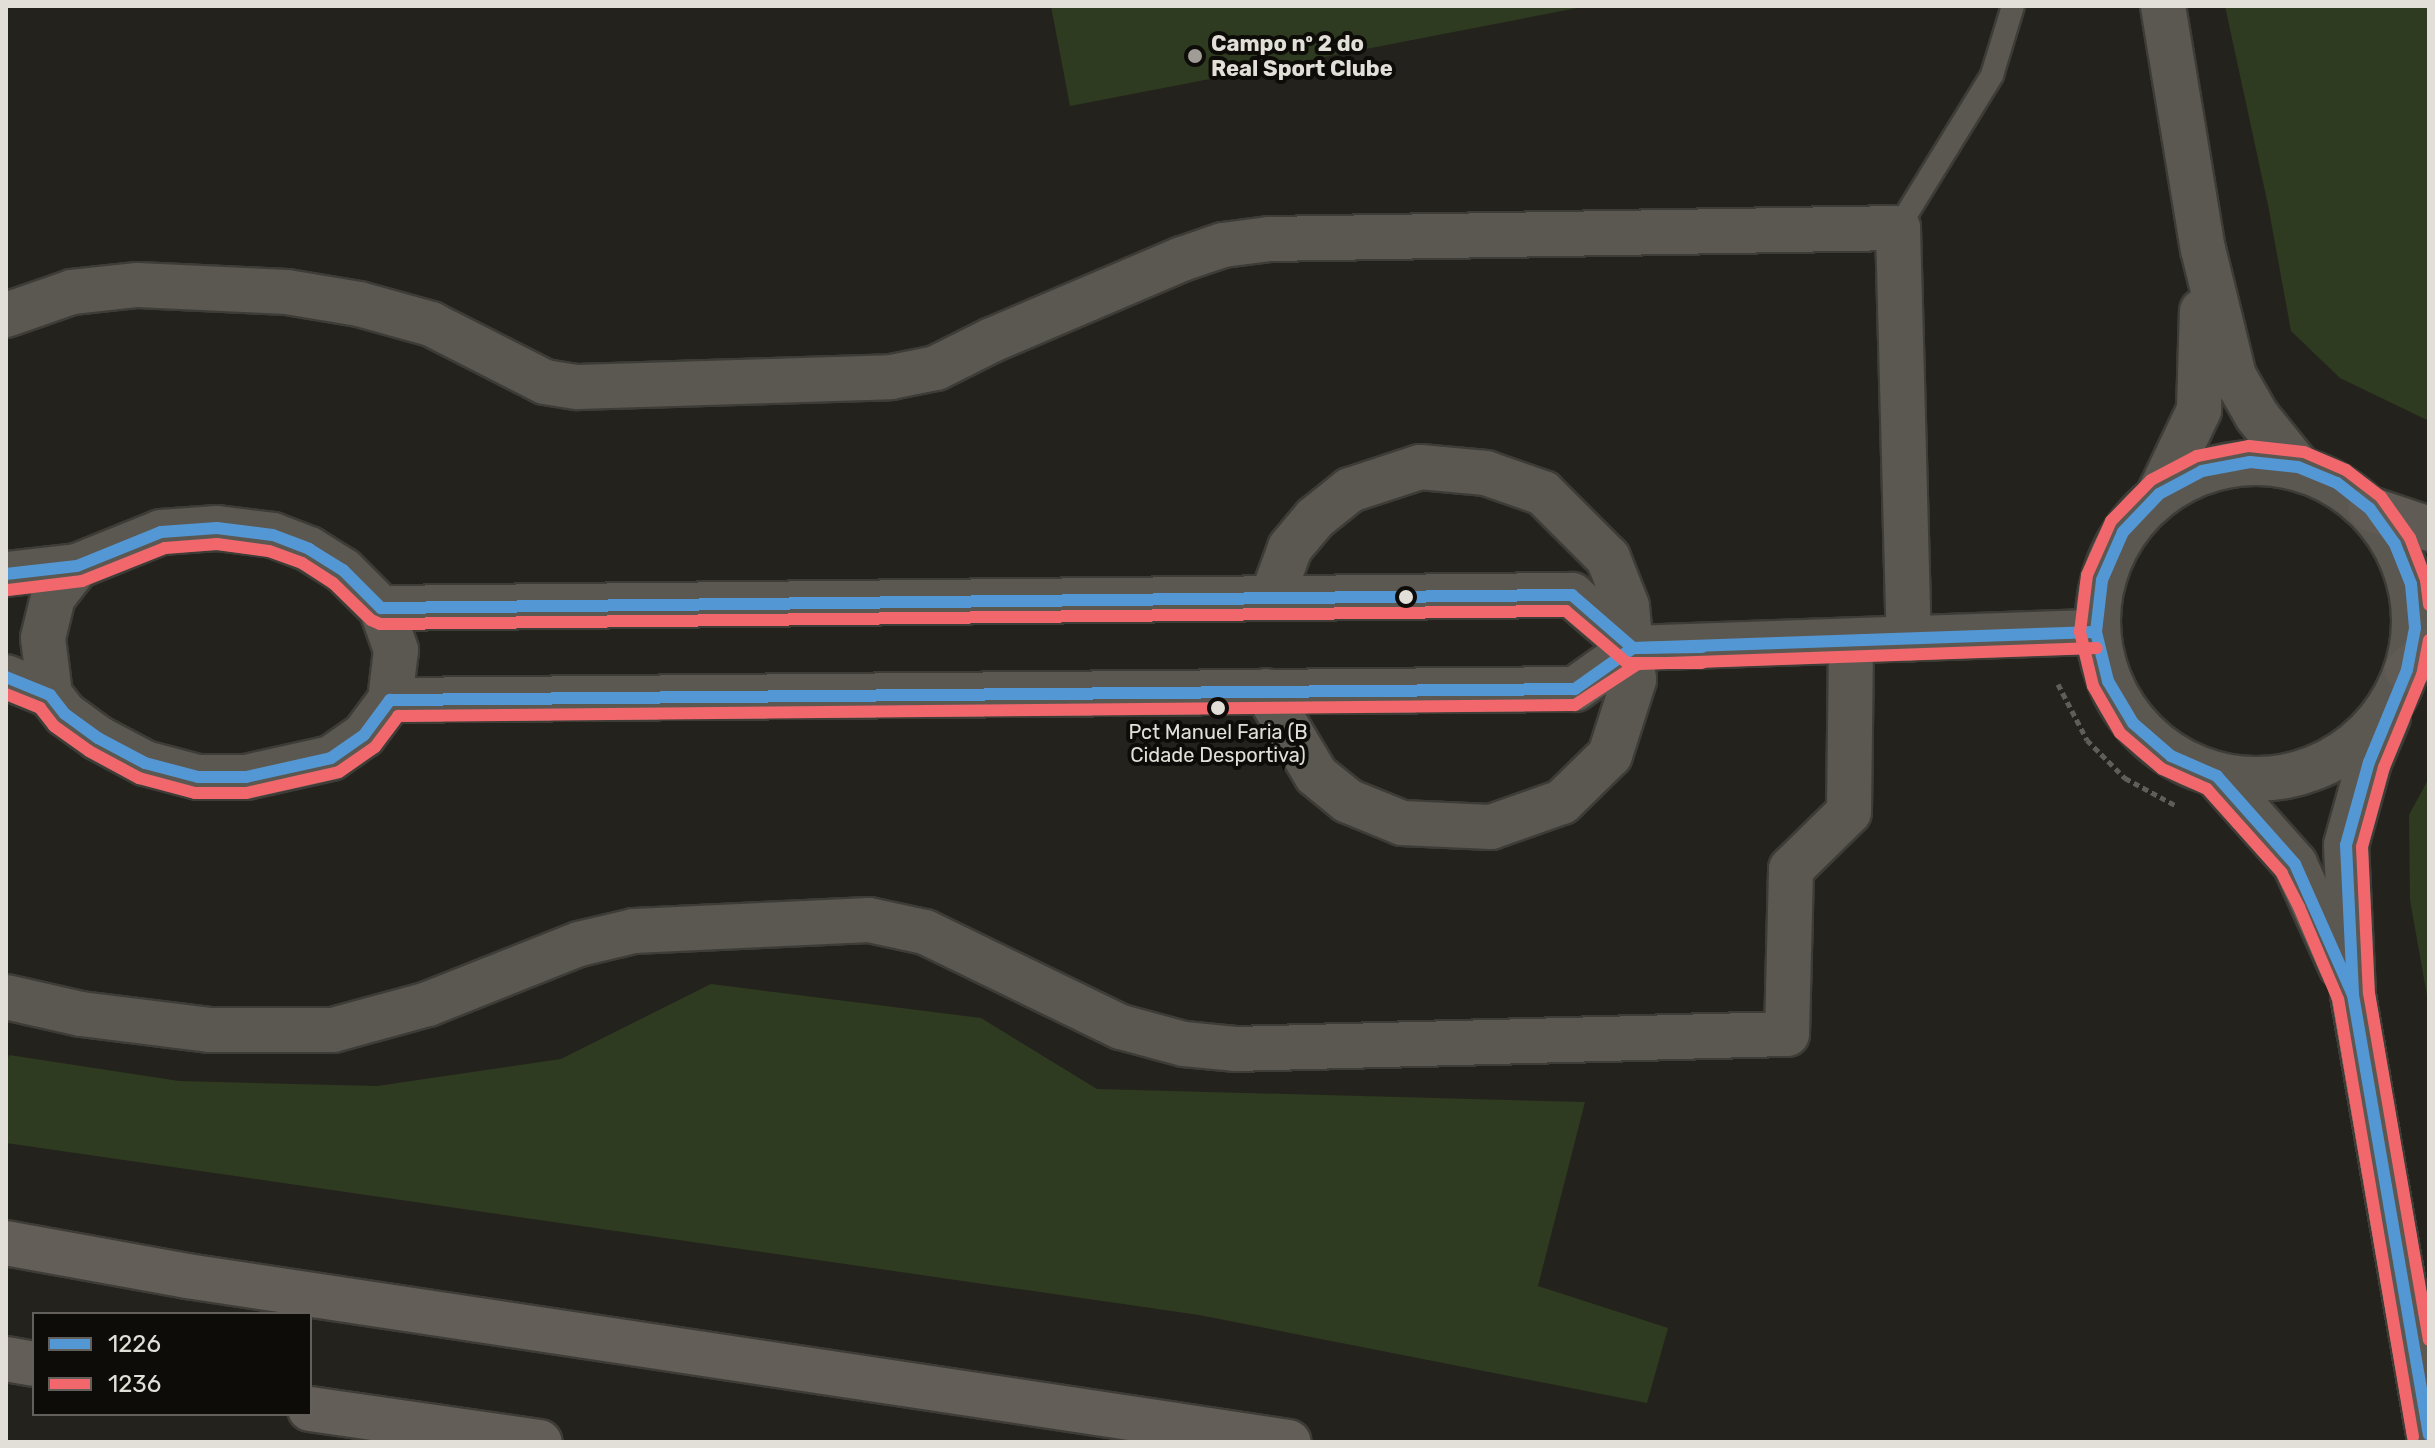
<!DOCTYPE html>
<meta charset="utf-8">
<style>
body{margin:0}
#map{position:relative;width:2435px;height:1448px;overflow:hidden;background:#24221c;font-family:Rubik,sans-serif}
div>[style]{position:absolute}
.green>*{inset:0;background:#2e3b20}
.path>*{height:5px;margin-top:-2.5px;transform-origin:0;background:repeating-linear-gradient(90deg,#605e59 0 6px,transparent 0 10px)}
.roads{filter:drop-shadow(2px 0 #3e3c37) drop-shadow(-2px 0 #3e3c37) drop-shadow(0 2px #3e3c37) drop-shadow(0 -2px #3e3c37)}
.service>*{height:22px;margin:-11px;padding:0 11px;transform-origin:11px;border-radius:11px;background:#5b5852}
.minor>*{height:44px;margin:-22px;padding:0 22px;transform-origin:22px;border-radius:22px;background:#5b5852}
.tertiary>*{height:44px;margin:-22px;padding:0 22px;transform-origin:22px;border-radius:22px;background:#5b5852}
.tertiary>.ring{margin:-22px;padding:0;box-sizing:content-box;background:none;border:44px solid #5b5852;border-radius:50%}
.trunk>*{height:44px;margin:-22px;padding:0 22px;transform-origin:22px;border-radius:22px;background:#605c55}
.motorway>*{height:44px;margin:-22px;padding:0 22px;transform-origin:22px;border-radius:22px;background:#635e58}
.bus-1>*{height:12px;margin:-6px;padding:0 6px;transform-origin:6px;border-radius:6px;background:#5497d5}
.bus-2>*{height:12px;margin:-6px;padding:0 6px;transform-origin:6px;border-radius:6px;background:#f1676c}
.dots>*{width:22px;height:22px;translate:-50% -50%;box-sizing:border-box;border:4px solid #0e0c08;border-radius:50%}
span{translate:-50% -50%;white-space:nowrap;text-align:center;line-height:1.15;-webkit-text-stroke:8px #0e0c08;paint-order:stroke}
.bus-label{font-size:20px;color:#e2dfd9}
.poi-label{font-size:22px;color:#e2dfd9;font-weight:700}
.left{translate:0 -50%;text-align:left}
.frame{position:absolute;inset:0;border:8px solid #e2dfd9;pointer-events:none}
.legend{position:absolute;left:32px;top:1312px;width:280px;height:104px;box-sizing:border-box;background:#0e0c08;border:2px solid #63605c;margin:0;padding:10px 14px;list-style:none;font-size:24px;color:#e2dfd9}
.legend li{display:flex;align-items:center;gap:16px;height:40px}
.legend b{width:40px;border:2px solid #63605c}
</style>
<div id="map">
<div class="green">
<div style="clip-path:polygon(1051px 6px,1588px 6px,1070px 106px)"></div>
<div style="clip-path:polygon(2225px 6px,2429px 6px,2429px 421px,2340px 378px,2291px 331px,2268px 205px)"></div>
<div style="clip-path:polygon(2429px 778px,2429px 1007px,2410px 900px,2409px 815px)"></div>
<div style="clip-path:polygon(711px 984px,981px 1018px,1097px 1089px,1585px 1102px,1538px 1286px,1668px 1328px,1647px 1403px,1199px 1315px,6px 1143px,6px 1064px,9px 1055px,179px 1081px,377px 1086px,561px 1059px)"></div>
</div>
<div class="path">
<div style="left:2058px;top:684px;width:63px;rotate:62.6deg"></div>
<div style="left:2087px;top:740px;width:54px;rotate:45deg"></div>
<div style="left:2125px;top:778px;width:57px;rotate:28.4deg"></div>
</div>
<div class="roads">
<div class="service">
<div style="left:1898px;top:228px;width:180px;rotate:-58.4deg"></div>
<div style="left:1992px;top:75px;width:72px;rotate:-73.1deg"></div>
</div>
<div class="minor">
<div style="left:6px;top:315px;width:70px;rotate:-19.2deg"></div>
<div style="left:72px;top:292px;width:66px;rotate:-6.1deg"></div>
<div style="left:138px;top:285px;width:149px;rotate:2.7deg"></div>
<div style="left:287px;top:292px;width:73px;rotate:9.5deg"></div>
<div style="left:359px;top:304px;width:75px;rotate:15.5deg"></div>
<div style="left:431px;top:324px;width:128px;rotate:27deg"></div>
<div style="left:545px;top:382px;width:33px;rotate:9deg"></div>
<div style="left:578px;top:387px;width:313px;rotate:-1.8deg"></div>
<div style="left:891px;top:377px;width:46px;rotate:-11.3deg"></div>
<div style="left:936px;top:368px;width:63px;rotate:-26.6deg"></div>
<div style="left:992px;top:340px;width:207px;rotate:-23.1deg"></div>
<div style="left:1182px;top:259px;width:43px;rotate:-18.9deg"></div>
<div style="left:1223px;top:245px;width:46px;rotate:-7.4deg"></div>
<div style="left:1269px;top:239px;width:629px;rotate:-1deg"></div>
<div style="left:1898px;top:228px;width:411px;rotate:88.5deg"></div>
<div style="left:6px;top:997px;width:77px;rotate:12.8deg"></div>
<div style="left:81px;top:1014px;width:129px;rotate:7.1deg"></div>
<div style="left:209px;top:1030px;width:124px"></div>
<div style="left:333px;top:1030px;width:98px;rotate:-15.3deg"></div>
<div style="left:428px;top:1004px;width:162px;rotate:-21.7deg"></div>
<div style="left:579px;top:944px;width:57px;rotate:-13.3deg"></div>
<div style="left:634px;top:931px;width:235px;rotate:-2.7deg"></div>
<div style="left:869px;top:920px;width:57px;rotate:12.1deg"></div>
<div style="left:925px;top:932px;width:218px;rotate:25.9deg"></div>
<div style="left:1121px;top:1027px;width:65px;rotate:15.1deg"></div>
<div style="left:1184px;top:1044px;width:51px;rotate:5.6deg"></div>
<div style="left:1235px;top:1049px;width:552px;rotate:-1.56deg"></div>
<div style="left:1787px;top:1034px;width:165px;rotate:-88.6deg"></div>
<div style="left:1791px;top:869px;width:81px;rotate:-44.5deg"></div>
<div style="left:1849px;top:812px;width:169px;rotate:-89.3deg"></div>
</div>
<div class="tertiary">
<div style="left:2163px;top:6px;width:246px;rotate:80.7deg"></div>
<div style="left:2203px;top:249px;width:131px;rotate:76.3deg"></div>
<div style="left:2234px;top:376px;width:46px;rotate:60.1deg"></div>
<div style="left:2257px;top:416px;width:65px;rotate:51.2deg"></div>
<div class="ring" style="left:2098px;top:463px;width:272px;height:272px"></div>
<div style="left:2159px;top:494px;width:93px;rotate:-64.5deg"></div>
<div style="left:2199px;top:410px;width:99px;rotate:-88.3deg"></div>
<div style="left:217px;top:528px;width:56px;rotate:7.1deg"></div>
<div style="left:273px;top:535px;width:39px;rotate:21deg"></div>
<div style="left:309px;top:549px;width:40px;rotate:32deg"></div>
<div style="left:343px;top:570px;width:54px;rotate:45deg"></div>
<div style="left:381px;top:608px;width:45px;rotate:70.3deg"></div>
<div style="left:396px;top:650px;width:50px;rotate:96.8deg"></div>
<div style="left:390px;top:700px;width:44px;rotate:126.6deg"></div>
<div style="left:364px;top:735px;width:40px;rotate:145.1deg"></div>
<div style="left:331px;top:758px;width:87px;rotate:167.4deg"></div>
<div style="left:246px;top:777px;width:48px;rotate:180deg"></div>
<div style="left:198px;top:777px;width:55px;rotate:-165.2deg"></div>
<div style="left:145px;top:763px;width:53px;rotate:-152deg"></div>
<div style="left:98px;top:738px;width:41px;rotate:-144deg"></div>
<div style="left:65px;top:714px;width:24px;rotate:-128deg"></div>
<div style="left:50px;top:695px;width:57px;rotate:-97deg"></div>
<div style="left:43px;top:638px;width:42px;rotate:-76.3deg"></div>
<div style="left:53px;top:597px;width:39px;rotate:-52deg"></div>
<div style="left:77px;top:566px;width:91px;rotate:-22deg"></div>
<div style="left:161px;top:532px;width:56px;rotate:-4.1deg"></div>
<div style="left:6px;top:574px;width:71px;rotate:-6.4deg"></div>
<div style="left:381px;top:608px;width:1191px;rotate:-0.63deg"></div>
<div style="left:1572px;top:595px;width:81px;rotate:41deg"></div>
<div style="left:6px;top:677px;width:48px;rotate:22.2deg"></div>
<div style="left:1266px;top:691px;width:98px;rotate:59.2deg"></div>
<div style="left:1316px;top:775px;width:41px;rotate:39.1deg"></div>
<div style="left:1348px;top:801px;width:58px;rotate:22.2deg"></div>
<div style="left:1402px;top:823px;width:89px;rotate:2.6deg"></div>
<div style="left:1491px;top:827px;width:75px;rotate:-19.4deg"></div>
<div style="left:1562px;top:802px;width:67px;rotate:-44.4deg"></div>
<div style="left:1610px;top:755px;width:79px;rotate:-72.3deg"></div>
<div style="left:1634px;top:680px;width:74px;rotate:-95.4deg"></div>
<div style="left:1627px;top:606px;width:52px;rotate:-111.6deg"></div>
<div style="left:1608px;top:558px;width:92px;rotate:-135deg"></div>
<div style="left:1543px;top:493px;width:60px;rotate:-160.7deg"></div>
<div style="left:1486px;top:473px;width:66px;rotate:-174.8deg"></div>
<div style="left:1420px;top:467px;width:74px;rotate:161.8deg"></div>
<div style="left:1350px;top:490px;width:45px;rotate:141.3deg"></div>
<div style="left:1315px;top:518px;width:39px;rotate:130deg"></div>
<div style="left:1290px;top:548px;width:52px;rotate:110.2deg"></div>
<div style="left:390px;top:700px;width:1185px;rotate:-0.53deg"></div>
<div style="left:1575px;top:689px;width:71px;rotate:-35.3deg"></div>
<div style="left:1633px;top:648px;width:463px;rotate:-2deg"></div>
<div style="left:2388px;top:717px;width:49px;rotate:112.9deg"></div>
<div style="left:2369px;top:762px;width:86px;rotate:105.5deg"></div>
<div style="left:2346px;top:845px;width:150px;rotate:87.3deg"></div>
<div style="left:2353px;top:995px;width:446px;rotate:80.2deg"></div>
<div style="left:2217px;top:776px;width:118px;rotate:48.4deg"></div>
<div style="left:2295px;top:864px;width:112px;rotate:65.7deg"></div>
</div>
<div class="trunk">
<div style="left:2370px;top:509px;width:62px;rotate:18.7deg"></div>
<div style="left:2407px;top:670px;width:29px;rotate:-41deg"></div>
</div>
<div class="motorway">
<div style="left:6px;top:1243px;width:184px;rotate:10.3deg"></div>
<div style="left:187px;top:1276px;width:1114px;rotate:8.57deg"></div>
<div style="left:6px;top:1359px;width:28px;rotate:10deg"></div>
<div style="left:310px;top:1409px;width:232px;rotate:8.2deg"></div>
</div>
</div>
<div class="bus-1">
<div style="left:2250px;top:462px;width:48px;rotate:5.9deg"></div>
<div style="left:2298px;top:467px;width:42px;rotate:22.3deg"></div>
<div style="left:2337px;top:483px;width:42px;rotate:38.2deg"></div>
<div style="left:2370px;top:509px;width:43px;rotate:54.5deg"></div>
<div style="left:2395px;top:544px;width:43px;rotate:68.2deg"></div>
<div style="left:2411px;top:584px;width:44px;rotate:84.8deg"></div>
<div style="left:2415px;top:628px;width:43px;rotate:100.8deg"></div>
<div style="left:2407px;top:670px;width:100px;rotate:112.4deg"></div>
<div style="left:2369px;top:762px;width:86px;rotate:105.5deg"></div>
<div style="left:2346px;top:845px;width:150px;rotate:87.3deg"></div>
<div style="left:2353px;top:995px;width:143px;rotate:-113.9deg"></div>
<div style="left:2295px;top:864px;width:118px;rotate:-131.6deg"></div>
<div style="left:2217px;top:776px;width:50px;rotate:-156.5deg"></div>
<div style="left:2171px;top:756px;width:50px;rotate:-139deg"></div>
<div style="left:2133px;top:723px;width:49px;rotate:-120.8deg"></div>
<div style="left:2108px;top:681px;width:50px;rotate:-103.8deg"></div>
<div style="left:2096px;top:632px;width:52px;rotate:-83.4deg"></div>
<div style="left:2102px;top:580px;width:52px;rotate:-66.4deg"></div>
<div style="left:2123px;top:532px;width:52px;rotate:-46.5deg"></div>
<div style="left:2159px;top:494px;width:49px;rotate:-28.1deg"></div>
<div style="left:2202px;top:471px;width:49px;rotate:-10.6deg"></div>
<div style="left:6px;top:574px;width:71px;rotate:-6.4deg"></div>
<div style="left:77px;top:566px;width:91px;rotate:-22deg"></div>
<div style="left:161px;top:532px;width:56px;rotate:-4.1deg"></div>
<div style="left:217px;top:528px;width:56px;rotate:7.1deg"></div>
<div style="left:273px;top:535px;width:39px;rotate:21deg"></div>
<div style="left:309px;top:549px;width:40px;rotate:32deg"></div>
<div style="left:343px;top:570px;width:54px;rotate:45deg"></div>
<div style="left:381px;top:608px;width:1191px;rotate:-0.63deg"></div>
<div style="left:1572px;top:595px;width:81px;rotate:41deg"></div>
<div style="left:1633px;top:648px;width:69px;rotate:-0.8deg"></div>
<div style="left:6px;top:677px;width:48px;rotate:22.2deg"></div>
<div style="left:50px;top:695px;width:24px;rotate:52deg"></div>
<div style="left:65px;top:714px;width:41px;rotate:36deg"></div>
<div style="left:98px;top:738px;width:53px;rotate:28deg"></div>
<div style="left:145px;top:763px;width:55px;rotate:14.8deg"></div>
<div style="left:198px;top:777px;width:48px"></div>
<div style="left:246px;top:777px;width:87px;rotate:-12.6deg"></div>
<div style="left:331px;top:758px;width:40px;rotate:-34.9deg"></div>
<div style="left:364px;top:735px;width:44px;rotate:-53.4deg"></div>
<div style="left:390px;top:700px;width:1185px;rotate:-0.53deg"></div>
<div style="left:1575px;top:689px;width:71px;rotate:-35.3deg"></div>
<div style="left:1633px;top:648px;width:463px;rotate:-2deg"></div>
<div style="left:2353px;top:995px;width:446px;rotate:80.2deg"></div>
</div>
<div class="bus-2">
<div style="left:8px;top:590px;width:75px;rotate:-6.9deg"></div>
<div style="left:82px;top:581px;width:89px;rotate:-21.7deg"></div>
<div style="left:165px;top:548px;width:52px;rotate:-4.4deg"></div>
<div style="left:217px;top:544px;width:52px;rotate:7.7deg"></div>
<div style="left:269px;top:551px;width:35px;rotate:20deg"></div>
<div style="left:302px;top:563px;width:37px;rotate:33deg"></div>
<div style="left:333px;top:583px;width:53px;rotate:44.2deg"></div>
<div style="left:371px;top:620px;width:10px;rotate:24deg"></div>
<div style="left:380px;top:624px;width:1186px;rotate:-0.63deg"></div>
<div style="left:1566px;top:611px;width:80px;rotate:40.4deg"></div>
<div style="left:1627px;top:663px;width:75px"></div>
<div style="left:2429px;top:640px;width:36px;rotate:101deg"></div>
<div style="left:2422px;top:675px;width:100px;rotate:112.4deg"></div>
<div style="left:2384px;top:767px;width:83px;rotate:105.4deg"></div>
<div style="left:2362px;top:847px;width:146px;rotate:87.3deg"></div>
<div style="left:2369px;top:993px;width:352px;rotate:80.2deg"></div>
<div style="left:6px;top:694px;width:37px;rotate:22deg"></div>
<div style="left:40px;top:708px;width:23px;rotate:52deg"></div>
<div style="left:54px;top:726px;width:43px;rotate:35.5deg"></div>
<div style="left:89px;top:751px;width:57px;rotate:28.4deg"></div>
<div style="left:139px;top:778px;width:58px;rotate:15deg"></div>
<div style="left:195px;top:793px;width:51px"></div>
<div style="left:246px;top:793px;width:95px;rotate:-12.7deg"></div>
<div style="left:339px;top:772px;width:44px;rotate:-34.8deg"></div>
<div style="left:375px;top:747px;width:39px;rotate:-53deg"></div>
<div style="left:398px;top:716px;width:1177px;rotate:-0.54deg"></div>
<div style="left:1575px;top:705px;width:75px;rotate:-33.1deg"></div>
<div style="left:1638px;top:664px;width:459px;rotate:-2deg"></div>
<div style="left:2413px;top:1437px;width:444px;rotate:-99.7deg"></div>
<div style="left:2338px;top:999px;width:100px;rotate:-113deg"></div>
<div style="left:2299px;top:907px;width:38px;rotate:-117deg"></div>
<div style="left:2282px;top:873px;width:113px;rotate:-131.8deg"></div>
<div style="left:2207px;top:789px;width:49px;rotate:-156deg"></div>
<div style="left:2162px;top:769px;width:55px;rotate:-139.4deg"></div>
<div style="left:2120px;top:733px;width:54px;rotate:-119.9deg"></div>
<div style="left:2093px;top:686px;width:56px;rotate:-103.5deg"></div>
<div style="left:2080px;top:632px;width:57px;rotate:-83deg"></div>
<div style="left:2087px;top:575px;width:59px;rotate:-66deg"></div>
<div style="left:2111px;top:521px;width:57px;rotate:-45.7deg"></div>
<div style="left:2151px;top:480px;width:52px;rotate:-27.6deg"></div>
<div style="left:2197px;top:456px;width:53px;rotate:-10.9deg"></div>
<div style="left:2249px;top:446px;width:55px;rotate:6.2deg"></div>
<div style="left:2304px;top:452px;width:46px;rotate:23.2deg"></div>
<div style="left:2346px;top:470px;width:44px;rotate:37.6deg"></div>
<div style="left:2381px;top:497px;width:50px;rotate:54.7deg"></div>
<div style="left:2410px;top:538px;width:45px;rotate:69.1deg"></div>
<div style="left:2426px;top:580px;width:25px;rotate:83deg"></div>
</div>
<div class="dots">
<div style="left:1195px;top:56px;background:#a09d97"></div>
<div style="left:1406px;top:597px;background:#e2dfd9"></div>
<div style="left:1218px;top:708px;background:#e2dfd9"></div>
</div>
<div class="bus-label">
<span style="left:1218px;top:744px">Pct Manuel Faria (B<br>Cidade Desportiva)</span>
</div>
<div class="poi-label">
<span class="left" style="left:1211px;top:56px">Campo nº 2 do<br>Real Sport Clube</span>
</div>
<div class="frame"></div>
<ul class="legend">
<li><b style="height:10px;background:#5497d5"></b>1226</li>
<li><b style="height:10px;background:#f1676c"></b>1236</li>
</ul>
</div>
